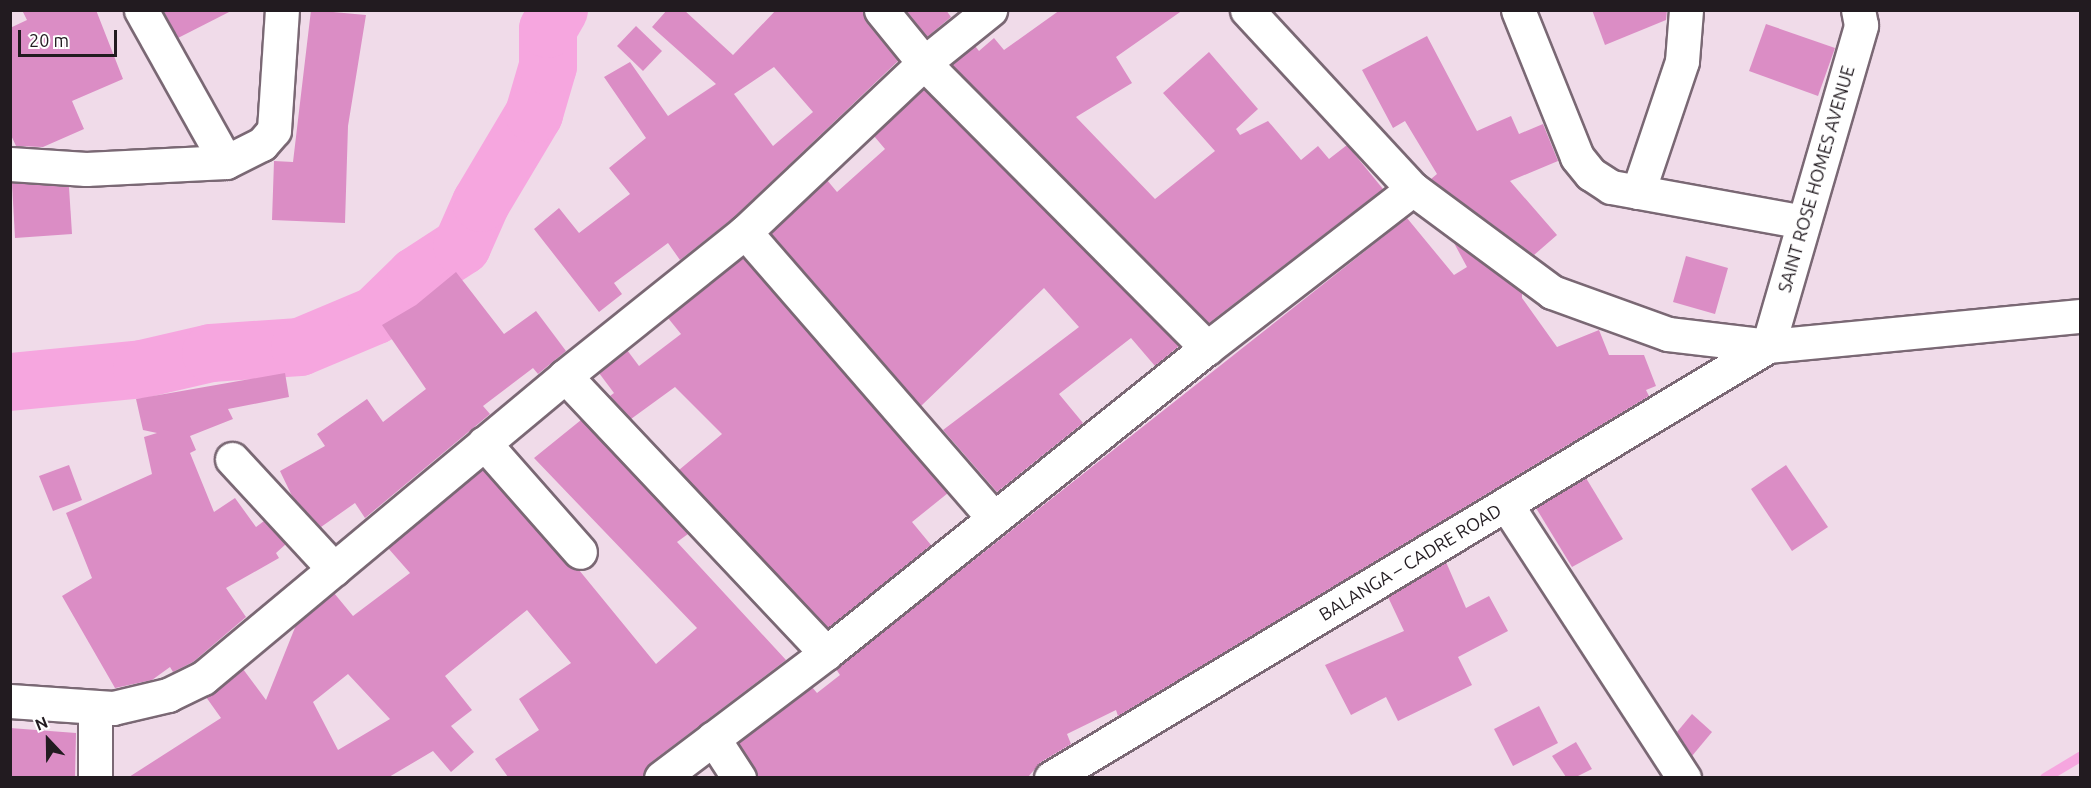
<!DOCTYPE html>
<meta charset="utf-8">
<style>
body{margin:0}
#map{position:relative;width:2091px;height:788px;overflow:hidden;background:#f0dbe9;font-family:Ubuntu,sans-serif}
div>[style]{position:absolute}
.stream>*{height:10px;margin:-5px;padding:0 5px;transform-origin:5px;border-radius:5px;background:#f6a6df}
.river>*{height:58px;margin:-29px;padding:0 29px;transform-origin:29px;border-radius:29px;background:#f6a6df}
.building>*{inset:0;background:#db8dc5}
.roads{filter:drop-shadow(2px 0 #7a6874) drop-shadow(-2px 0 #7a6874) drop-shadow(0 2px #7a6874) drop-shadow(0 -2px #7a6874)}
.minor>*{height:33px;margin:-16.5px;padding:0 16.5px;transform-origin:16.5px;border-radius:16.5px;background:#fff}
.tertiary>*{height:33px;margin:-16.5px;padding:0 16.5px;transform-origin:16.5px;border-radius:16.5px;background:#fff}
span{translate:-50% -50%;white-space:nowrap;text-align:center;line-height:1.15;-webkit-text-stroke:4.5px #fff;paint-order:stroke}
.street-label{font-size:18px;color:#221b20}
.frame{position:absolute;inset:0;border:12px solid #221b20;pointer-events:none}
.north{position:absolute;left:18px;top:710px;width:60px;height:60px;-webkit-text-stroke:4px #fff;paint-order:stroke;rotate:338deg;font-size:16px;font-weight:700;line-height:24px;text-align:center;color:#221b20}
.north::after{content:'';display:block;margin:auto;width:21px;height:27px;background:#221b20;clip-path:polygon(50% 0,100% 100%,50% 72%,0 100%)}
.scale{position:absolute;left:18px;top:30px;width:99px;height:27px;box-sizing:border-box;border:3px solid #221b20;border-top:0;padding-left:8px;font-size:18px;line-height:21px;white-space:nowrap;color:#221b20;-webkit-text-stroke:4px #fff;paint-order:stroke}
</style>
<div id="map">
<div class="stream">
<div style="left:2045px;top:778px;width:41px;rotate:-31deg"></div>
</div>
<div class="river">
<div style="left:10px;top:382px;width:133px;rotate:-5.6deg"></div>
<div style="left:142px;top:369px;width:71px;rotate:-13.1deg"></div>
<div style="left:211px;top:353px;width:89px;rotate:-3.9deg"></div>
<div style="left:300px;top:347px;width:82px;rotate:-22.8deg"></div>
<div style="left:376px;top:315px;width:56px;rotate:-44.3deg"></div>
<div style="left:416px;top:276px;width:55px;rotate:-33.1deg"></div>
<div style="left:462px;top:246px;width:47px;rotate:-66.2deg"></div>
<div style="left:481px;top:203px;width:104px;rotate:-59.2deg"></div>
<div style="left:534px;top:114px;width:50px;rotate:-73.7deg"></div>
<div style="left:548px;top:66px;width:37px;rotate:-90deg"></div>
<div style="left:548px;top:29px;width:22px;rotate:-60deg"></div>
</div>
<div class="building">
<div style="clip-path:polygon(22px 10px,96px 10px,123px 79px,72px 101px,84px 129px,43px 147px,16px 146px,10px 133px,10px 28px,27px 20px)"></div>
<div style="clip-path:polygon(163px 10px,233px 10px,178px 38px)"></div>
<div style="clip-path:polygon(311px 10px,366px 15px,348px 126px,345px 223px,272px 220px,274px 161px,293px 162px)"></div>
<div style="clip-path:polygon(evenodd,667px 10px,684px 10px,733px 55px,776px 10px,863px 10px,866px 22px,898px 61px,733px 218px,680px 260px,668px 243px,614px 283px,622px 294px,599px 312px,534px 229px,559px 208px,579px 233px,630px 194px,609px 168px,646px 138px,604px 77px,630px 62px,668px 116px,716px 84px,652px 27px,667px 10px,774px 67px,813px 112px,773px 146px,734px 94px,774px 67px)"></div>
<div style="clip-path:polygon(906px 10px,946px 10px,951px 17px,927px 37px)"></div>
<div style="clip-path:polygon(1060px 10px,1183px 10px,1116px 57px,1132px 83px,1076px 117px,1155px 199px,1215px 151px,1163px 93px,1209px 52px,1258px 109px,1236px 129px,1240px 135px,1268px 121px,1301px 160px,1318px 146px,1329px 159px,1347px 145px,1383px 189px,1209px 323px,952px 65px,975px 46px,979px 51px,994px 38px,1004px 50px)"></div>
<div style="clip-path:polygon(1592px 10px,1667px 10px,1666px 20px,1605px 45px)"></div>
<div style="clip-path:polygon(1766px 24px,1835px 48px,1818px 96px,1749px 71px)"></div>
<div style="clip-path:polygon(636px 26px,662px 51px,643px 71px,617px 46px)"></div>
<div style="clip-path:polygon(1427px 36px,1477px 131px,1511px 116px,1519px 134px,1543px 124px,1558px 161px,1510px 181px,1557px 235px,1534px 255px,1431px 179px,1437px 174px,1405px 121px,1393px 128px,1362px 70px)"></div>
<div style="clip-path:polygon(924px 89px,1179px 346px,1155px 366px,1131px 338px,1059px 394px,1083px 423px,997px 492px,943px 430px,1079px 327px,1044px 288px,921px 406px,771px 233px,827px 180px,837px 192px,885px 149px,874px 136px)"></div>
<div style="clip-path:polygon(12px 183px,69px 187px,72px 234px,15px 238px)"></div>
<div style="clip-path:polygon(1407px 218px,1454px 275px,1467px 267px,1454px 243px,1522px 293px,1522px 298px,1557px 347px,1599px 330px,1609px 355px,1644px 355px,1656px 386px,1646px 390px,1649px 396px,1118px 716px,1116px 710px,1067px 734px,1071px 744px,1041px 762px,1028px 777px,758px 777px,738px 743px,812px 687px,817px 693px,840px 675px,836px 669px)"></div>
<div style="clip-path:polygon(1686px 256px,1728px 268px,1715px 314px,1673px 302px)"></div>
<div style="clip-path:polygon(743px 258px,948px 493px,912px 522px,931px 545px,828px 628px,679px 470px,722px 434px,675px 387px,631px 419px,610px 396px,614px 393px,599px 373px,627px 350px,639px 366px,681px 334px,668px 318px)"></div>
<div style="clip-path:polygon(456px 272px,504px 334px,536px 311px,566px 351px,538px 374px,533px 368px,483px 406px,490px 414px,365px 518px,355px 503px,321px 527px,292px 496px,280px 471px,325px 446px,317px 434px,367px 399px,383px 422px,426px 389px,382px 325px,416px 305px)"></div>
<div style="clip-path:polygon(285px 373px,289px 397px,228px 409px,233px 419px,190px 436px,196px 450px,190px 453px,214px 512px,235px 498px,256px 527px,264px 521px,286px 544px,276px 553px,279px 558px,226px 588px,246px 617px,193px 662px,173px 672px,170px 667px,152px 680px,115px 688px,62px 596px,92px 578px,66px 513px,152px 474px,144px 437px,157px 433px,143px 430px,136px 399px)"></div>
<div style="clip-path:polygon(evenodd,581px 420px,688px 534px,677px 542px,786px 660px,650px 763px,643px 777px,508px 777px,495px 759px,539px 730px,519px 699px,571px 663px,527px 610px,445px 676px,472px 710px,451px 726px,474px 752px,451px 772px,433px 751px,389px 777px,129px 777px,221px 718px,206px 697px,243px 669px,266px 700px,296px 625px,334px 593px,353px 616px,410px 573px,388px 548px,482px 469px,566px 564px,579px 570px,656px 664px,697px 628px,534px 458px,581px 420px,348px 674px,390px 719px,338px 750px,313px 702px,348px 674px)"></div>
<div style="clip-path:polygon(69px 465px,82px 500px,53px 511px,39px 476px)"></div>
<div style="clip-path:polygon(1786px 465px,1828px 527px,1792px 551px,1751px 489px)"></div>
<div style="clip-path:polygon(1586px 478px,1623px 539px,1572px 567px,1536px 508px)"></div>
<div style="clip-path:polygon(1446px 562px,1466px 608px,1489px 596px,1508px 631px,1458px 657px,1472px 685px,1398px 721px,1386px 697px,1351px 715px,1325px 665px,1404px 631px,1388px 597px)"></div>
<div style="clip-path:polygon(1539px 706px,1558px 743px,1513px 766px,1494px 729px)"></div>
<div style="clip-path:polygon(1692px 714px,1712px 732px,1692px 756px,1677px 732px)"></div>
<div style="clip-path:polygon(10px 728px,76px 733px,75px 777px,10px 777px)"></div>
<div style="clip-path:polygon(1576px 742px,1592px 769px,1576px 777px,1566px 777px,1552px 756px)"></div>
</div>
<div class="roads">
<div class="minor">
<div style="left:141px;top:10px;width:174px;rotate:60.8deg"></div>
<div style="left:881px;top:10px;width:68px;rotate:50.9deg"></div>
<div style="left:924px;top:63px;width:85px;rotate:-38.8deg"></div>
<div style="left:1247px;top:10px;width:244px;rotate:47.2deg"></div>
<div style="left:1518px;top:10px;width:158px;rotate:68.1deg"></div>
<div style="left:1577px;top:157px;width:22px;rotate:51deg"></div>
<div style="left:1591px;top:174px;width:24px;rotate:33deg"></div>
<div style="left:1611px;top:187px;width:195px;rotate:10.3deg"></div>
<div style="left:10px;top:164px;width:76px;rotate:3.8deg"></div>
<div style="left:86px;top:169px;width:140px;rotate:-2.9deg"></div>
<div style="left:226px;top:162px;width:40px;rotate:-26.6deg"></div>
<div style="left:262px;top:144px;width:18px;rotate:-49deg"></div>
<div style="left:274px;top:130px;width:120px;rotate:-86.2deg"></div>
<div style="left:1638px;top:192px;width:138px;rotate:-71.4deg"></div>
<div style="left:1682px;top:61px;width:51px;rotate:-85.5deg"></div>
<div style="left:745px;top:232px;width:379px;rotate:49deg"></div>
<div style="left:565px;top:376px;width:381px;rotate:46.7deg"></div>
<div style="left:484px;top:443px;width:145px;rotate:48.6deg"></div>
<div style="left:232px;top:459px;width:150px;rotate:47.2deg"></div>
<div style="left:1506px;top:504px;width:327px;rotate:57deg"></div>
<div style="left:10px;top:701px;width:103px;rotate:3.9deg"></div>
<div style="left:113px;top:708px;width:57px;rotate:-13.3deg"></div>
<div style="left:168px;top:695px;width:39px;rotate:-26deg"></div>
<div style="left:203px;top:678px;width:471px;rotate:-39.8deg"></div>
<div style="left:565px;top:376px;width:231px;rotate:-38.7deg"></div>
<div style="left:745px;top:232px;width:246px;rotate:-43.4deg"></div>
<div style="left:924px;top:63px;width:402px;rotate:45.2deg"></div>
<div style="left:95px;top:707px;width:71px;rotate:90deg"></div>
<div style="left:713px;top:738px;width:48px;rotate:57deg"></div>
<div style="left:661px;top:778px;width:207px;rotate:-37.1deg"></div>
<div style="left:826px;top:653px;width:488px;rotate:-38.7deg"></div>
<div style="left:1207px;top:348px;width:260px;rotate:-37.7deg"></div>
<div style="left:1413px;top:189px;width:173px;rotate:36.5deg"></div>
<div style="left:1552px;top:292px;width:123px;rotate:19.9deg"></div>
<div style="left:1668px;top:334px;width:101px;rotate:6.8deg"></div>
<div style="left:1768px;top:346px;width:334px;rotate:-73.8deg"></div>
<div style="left:1861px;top:25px;width:15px;rotate:-101deg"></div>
</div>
<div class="tertiary">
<div style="left:1051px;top:778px;width:837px;rotate:-31.07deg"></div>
<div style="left:1768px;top:346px;width:313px;rotate:-5.5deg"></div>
</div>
</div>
<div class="street-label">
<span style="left:1816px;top:179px;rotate:-74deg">SAINT ROSE HOMES AVENUE</span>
<span style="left:1410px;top:562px;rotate:-31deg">BALANGA – CADRE ROAD</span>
</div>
<div class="frame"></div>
<div class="north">N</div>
<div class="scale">20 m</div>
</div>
